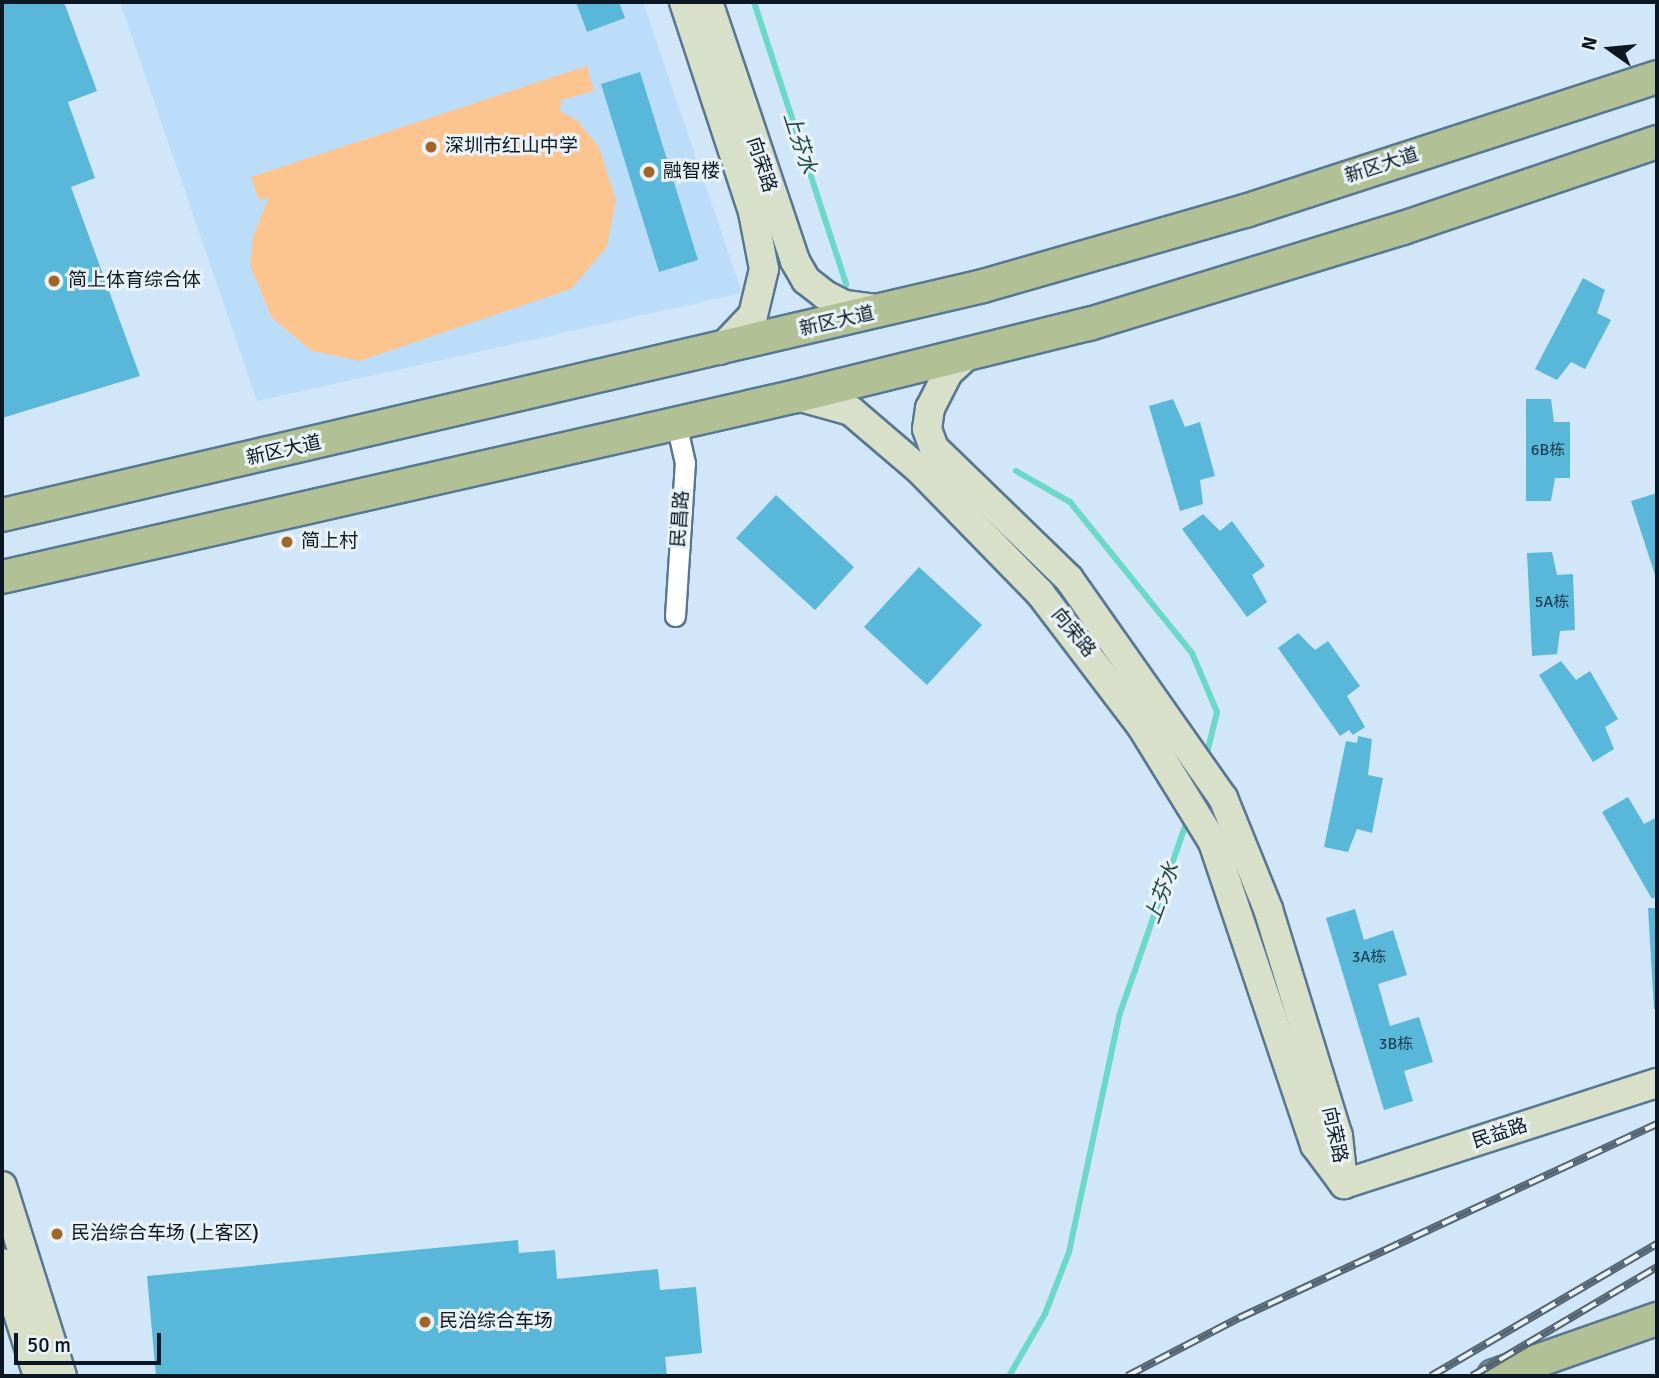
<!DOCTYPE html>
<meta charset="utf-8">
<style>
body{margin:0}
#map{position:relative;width:1659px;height:1378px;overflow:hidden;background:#d1e6f9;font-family:Signika,"Noto Sans SC",sans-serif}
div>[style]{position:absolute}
.built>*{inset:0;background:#bbddf9}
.green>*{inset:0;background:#fcc48f}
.stream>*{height:6px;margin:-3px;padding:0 3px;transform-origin:3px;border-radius:3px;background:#6cd8ca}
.building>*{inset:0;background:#59b8da}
.roads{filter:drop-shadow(2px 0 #577793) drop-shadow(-2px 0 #577793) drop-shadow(0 2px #577793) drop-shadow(0 -2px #577793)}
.street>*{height:19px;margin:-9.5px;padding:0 9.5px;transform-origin:9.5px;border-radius:9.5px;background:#fff}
.secondary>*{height:28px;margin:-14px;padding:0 14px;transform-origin:14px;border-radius:14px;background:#d8e0ca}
.primary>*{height:32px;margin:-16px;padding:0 16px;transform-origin:16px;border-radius:16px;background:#b2c095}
.rail>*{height:8px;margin-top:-4px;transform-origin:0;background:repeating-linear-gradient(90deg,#eaf2f8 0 16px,#546472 0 32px);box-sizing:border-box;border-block:2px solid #546472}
.dots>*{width:19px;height:19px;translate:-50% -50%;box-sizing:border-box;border:4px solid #eaf2f8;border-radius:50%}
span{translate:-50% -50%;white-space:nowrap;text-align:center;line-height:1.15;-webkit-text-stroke:6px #eaf2f8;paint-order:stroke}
.number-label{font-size:16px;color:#1e4051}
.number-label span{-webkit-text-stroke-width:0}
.poi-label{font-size:19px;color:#0b1823}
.left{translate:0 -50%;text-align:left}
.street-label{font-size:19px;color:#0b1823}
.water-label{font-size:21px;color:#1a4a44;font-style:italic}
.frame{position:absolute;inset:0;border:4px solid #0b1823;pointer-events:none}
.north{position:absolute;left:1575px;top:14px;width:70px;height:70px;-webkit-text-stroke:5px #eaf2f8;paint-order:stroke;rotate:285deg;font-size:19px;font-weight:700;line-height:28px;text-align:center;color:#0b1823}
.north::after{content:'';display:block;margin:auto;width:24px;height:32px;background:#0b1823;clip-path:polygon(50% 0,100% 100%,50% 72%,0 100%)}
.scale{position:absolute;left:14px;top:1333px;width:147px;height:32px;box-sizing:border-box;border:4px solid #0b1823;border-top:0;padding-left:9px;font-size:21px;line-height:24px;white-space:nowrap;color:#0b1823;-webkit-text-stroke:5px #eaf2f8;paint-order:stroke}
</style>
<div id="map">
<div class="built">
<div style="clip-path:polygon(120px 2px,643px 2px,742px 293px,257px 401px)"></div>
</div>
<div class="green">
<div style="clip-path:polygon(587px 66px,594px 91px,562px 100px,560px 111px,577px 120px,599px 147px,616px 200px,607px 247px,571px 289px,360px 361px,312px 351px,272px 318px,250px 265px,253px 237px,269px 197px,259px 200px,251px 177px)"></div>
</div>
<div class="stream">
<div style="left:754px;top:2px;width:297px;rotate:71.9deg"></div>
<div style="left:1016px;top:471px;width:62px;rotate:29.9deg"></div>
<div style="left:1070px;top:502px;width:194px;rotate:51.1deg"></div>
<div style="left:1192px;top:653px;width:64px;rotate:67deg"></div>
<div style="left:1217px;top:712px;width:46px;rotate:103.7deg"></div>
<div style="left:1009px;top:1376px;width:72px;rotate:-59.9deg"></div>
<div style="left:1045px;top:1314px;width:66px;rotate:-68.8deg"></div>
<div style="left:1069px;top:1252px;width:241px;rotate:-78deg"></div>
<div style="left:1119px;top:1016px;width:210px;rotate:-70.8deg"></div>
</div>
<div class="building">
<div style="clip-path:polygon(2px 2px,64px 2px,97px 91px,68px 102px,95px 178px,71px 187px,140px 376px,2px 418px)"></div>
<div style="clip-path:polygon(576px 2px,619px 2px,625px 18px,587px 32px)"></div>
<div style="clip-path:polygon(640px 72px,698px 260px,659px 272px,601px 84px)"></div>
<div style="clip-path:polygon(1583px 278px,1605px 290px,1597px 313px,1611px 320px,1585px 369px,1571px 362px,1557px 380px,1535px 369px)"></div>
<div style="clip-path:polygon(1173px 399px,1185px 427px,1200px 422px,1215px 476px,1200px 480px,1203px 504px,1180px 511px,1149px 406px)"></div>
<div style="clip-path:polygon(1526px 399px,1551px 399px,1554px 422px,1570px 422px,1570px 478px,1555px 478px,1551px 501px,1526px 501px)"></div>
<div style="clip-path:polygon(1657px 493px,1657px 581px,1631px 501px)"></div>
<div style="clip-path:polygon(776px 495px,854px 567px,815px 610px,736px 538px)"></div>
<div style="clip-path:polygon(1203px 514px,1220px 531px,1232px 521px,1265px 566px,1252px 575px,1267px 602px,1247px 617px,1182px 529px)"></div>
<div style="clip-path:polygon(1552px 552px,1557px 575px,1573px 574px,1575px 630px,1560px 631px,1557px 654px,1532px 656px,1527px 553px)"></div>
<div style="clip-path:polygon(919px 567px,982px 625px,927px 685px,864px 627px)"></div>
<div style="clip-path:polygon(1298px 633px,1315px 650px,1328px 641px,1360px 686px,1347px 696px,1365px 727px,1353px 735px,1349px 730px,1340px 736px,1278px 648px)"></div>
<div style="clip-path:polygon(1561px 661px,1576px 680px,1590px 671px,1618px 719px,1605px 727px,1614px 749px,1593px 762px,1539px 675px)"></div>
<div style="clip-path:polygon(1358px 736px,1372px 739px,1368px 775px,1383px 778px,1372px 833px,1357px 829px,1348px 852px,1324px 847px,1346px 741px,1357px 743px)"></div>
<div style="clip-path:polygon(1628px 797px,1644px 824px,1657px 817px,1657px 896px,1652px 899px,1602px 812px)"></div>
<div style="clip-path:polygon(1648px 908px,1657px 908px,1657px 1009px,1654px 1009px)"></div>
<div style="clip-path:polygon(1355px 909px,1364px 940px,1393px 930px,1407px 975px,1378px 984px,1390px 1026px,1419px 1017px,1433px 1062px,1404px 1071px,1413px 1101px,1384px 1110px,1326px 918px)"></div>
<div style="clip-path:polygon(518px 1240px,519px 1253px,555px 1250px,557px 1279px,658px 1269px,660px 1290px,696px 1287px,702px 1353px,665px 1357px,667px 1376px,156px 1376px,147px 1276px)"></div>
</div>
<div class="roads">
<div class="street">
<div style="left:675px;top:616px;width:153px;rotate:-86.3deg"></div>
<div style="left:685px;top:463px;width:41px;rotate:-102.7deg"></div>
</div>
<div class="secondary">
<div style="left:684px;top:2px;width:221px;rotate:71.8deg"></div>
<div style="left:753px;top:212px;width:58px;rotate:79.1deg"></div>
<div style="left:764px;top:269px;width:47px;rotate:103.4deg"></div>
<div style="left:753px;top:315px;width:48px;rotate:133.3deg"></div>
<div style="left:708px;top:2px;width:273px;rotate:71.4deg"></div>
<div style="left:795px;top:261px;width:22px;rotate:60deg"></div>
<div style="left:806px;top:280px;width:24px;rotate:38deg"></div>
<div style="left:825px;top:295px;width:22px;rotate:27deg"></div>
<div style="left:845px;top:305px;width:33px;rotate:7deg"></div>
<div style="left:966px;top:356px;width:25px;rotate:137deg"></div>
<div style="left:948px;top:373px;width:39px;rotate:117deg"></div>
<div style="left:930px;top:408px;width:21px;rotate:98deg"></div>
<div style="left:927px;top:429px;width:20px;rotate:70deg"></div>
<div style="left:934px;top:448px;width:188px;rotate:44.1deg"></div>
<div style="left:1069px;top:579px;width:268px;rotate:54.9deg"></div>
<div style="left:1223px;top:798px;width:120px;rotate:67.9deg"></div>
<div style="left:1268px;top:909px;width:238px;rotate:72.9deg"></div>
<div style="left:1338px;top:1136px;width:46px;rotate:83.8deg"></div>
<div style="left:797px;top:396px;width:56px;rotate:15.5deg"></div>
<div style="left:851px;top:411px;width:91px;rotate:40.5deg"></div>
<div style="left:920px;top:470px;width:172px;rotate:45.7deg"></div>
<div style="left:1040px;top:593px;width:168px;rotate:52.7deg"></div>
<div style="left:1142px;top:727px;width:135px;rotate:58.3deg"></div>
<div style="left:1213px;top:842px;width:320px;rotate:71.4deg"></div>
<div style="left:1315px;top:1145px;width:49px;rotate:53.4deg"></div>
<div style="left:1344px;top:1184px;width:329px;rotate:-17.9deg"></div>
<div style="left:2px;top:1186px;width:199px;rotate:72.5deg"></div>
<div style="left:2px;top:1263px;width:119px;rotate:72.3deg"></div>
</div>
<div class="primary">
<div style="left:2px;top:515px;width:1007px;rotate:-13.14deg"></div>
<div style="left:983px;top:286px;width:273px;rotate:-16deg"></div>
<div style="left:1245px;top:211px;width:433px;rotate:-18deg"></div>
<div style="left:2px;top:577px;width:815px;rotate:-12.83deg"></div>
<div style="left:797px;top:396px;width:301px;rotate:-13.9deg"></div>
<div style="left:1089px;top:324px;width:328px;rotate:-17deg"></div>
<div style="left:1403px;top:228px;width:268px;rotate:-18.7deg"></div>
<div style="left:1494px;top:1376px;width:173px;rotate:-19.3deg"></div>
</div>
</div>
<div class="rail">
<div style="left:1127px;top:1376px;width:126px;rotate:-27.4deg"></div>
<div style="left:1239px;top:1318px;width:461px;rotate:-24.9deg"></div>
<div style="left:1431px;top:1376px;width:262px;rotate:-30.3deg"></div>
<div style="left:1472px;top:1376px;width:215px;rotate:-30.5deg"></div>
</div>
<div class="dots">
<div style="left:431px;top:147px;background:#a16626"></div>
<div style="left:649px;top:172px;background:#a16626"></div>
<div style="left:54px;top:281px;background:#a16626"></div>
<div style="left:287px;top:542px;background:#a16626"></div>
<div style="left:57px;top:1234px;background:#a16626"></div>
<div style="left:425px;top:1322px;background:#a16626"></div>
</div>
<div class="number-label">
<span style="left:1548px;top:450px">6B栋</span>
<span style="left:1552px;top:602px">5A栋</span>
<span style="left:1369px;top:957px">3A栋</span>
<span style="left:1396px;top:1044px">3B栋</span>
</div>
<div class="poi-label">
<span class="left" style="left:445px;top:147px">深圳市红山中学</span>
<span class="left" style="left:663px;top:172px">融智楼</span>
<span class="left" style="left:68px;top:281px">简上体育综合体</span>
<span class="left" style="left:301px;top:542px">简上村</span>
<span class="left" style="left:71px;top:1234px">民治综合车场 (上客区)</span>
<span class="left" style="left:439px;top:1322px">民治综合车场</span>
</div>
<div class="street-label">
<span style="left:761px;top:165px;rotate:72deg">向荣路</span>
<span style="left:1382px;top:166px;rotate:-18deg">新区大道</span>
<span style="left:837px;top:322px;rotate:-13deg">新区大道</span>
<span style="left:284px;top:451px;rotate:-13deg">新区大道</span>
<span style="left:681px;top:519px;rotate:-86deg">民昌路</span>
<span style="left:1073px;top:633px;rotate:51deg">向荣路</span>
<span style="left:1500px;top:1134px;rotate:-18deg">民益路</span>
<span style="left:1334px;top:1135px;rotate:78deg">向荣路</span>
</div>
<div class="water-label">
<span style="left:800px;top:143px;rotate:72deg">上芬水</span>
<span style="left:1162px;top:893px;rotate:-70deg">上芬水</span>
</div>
<div class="frame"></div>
<div class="north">N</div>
<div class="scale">50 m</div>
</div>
